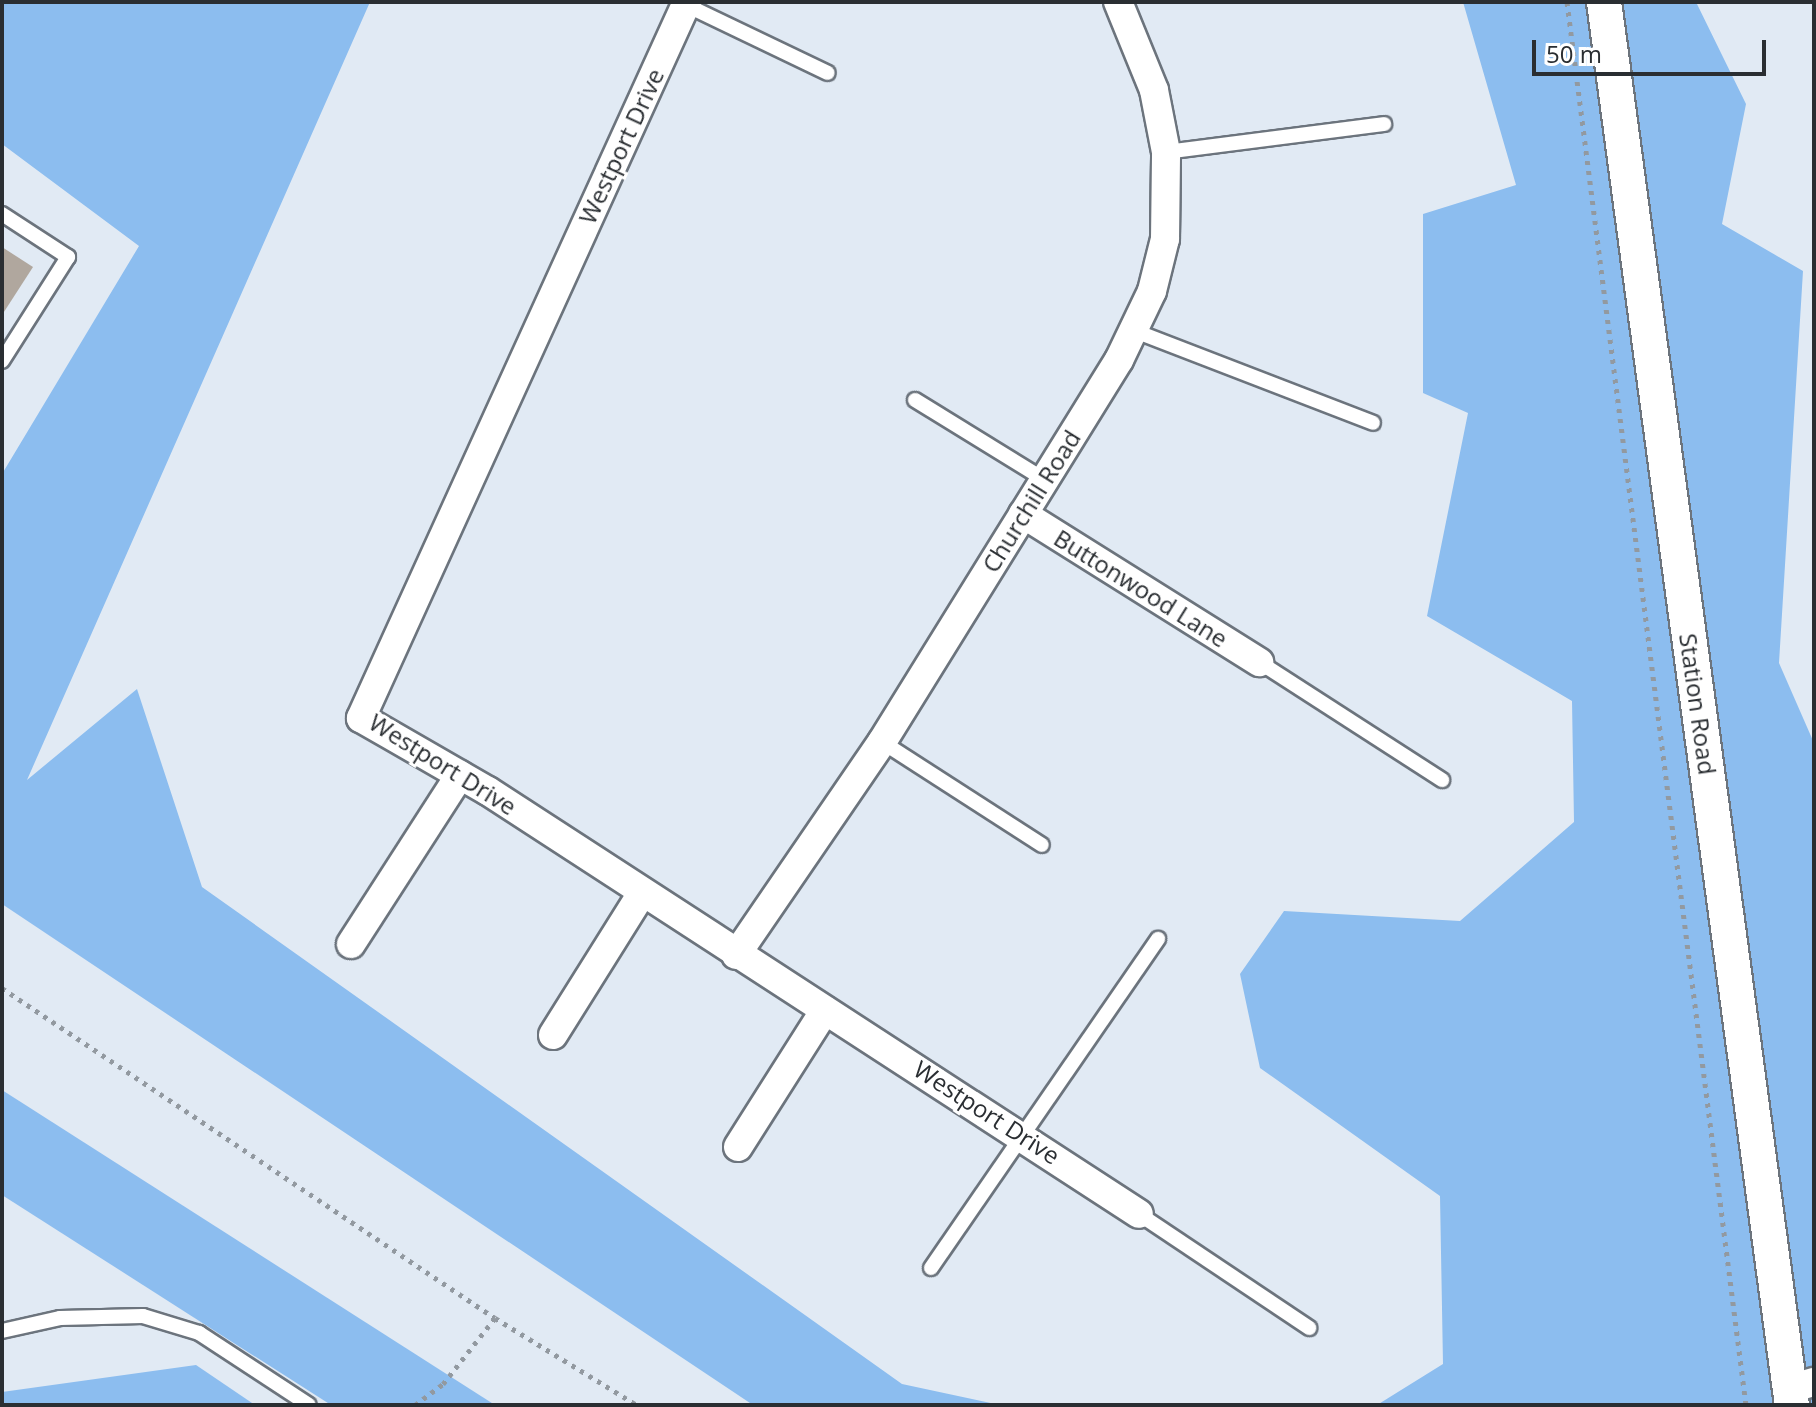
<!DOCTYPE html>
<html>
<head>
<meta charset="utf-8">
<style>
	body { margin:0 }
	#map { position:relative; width:1816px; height:1407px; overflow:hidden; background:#e1eaf4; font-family:"Open Sans",sans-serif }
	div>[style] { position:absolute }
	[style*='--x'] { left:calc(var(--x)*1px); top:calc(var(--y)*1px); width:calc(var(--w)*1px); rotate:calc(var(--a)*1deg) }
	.forest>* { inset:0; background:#8cbdef }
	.building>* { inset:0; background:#b0a79e }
	.path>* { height:5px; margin-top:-2.5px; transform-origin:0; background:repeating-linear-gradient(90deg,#9299a0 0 4px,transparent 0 10px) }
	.roads { filter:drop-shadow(2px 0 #6c747d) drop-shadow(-2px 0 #6c747d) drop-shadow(0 2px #6c747d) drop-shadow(0 -2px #6c747d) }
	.service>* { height:14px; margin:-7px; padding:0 7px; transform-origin:7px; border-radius:7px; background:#fff }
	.minor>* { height:28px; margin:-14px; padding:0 14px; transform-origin:14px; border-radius:14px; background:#fff }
	.tertiary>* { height:34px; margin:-17px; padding:0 17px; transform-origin:17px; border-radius:17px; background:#fff }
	span { translate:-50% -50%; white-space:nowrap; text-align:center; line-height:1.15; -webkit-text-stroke:6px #fff; paint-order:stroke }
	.street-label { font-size:24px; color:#2a2e32 }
	.frame { position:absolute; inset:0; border:4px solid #2a2e32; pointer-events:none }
	.scale { position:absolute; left:1532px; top:40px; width:234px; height:36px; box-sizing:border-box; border:4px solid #2a2e32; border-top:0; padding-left:10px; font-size:24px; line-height:28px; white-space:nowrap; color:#2a2e32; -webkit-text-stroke:6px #fff; paint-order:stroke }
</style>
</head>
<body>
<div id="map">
	<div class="forest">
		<div style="clip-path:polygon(2px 2px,370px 2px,27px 780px,137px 689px,202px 887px,902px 1384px,1000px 1405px,753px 1405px,2px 904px,2px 474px,139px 246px,2px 144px)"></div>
		<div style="clip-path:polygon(1463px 2px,1696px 2px,1746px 104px,1722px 224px,1803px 271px,1779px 663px,1814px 743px,1814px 1405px,1377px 1405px,1443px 1364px,1440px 1196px,1260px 1068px,1240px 974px,1284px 911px,1460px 921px,1574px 822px,1572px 701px,1427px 616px,1468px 413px,1423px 393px,1423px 214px,1516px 185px)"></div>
		<div style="clip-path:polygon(2px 1090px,495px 1405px,331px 1405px,2px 1195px)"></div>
		<div style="clip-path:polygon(196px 1365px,255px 1405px,2px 1405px,2px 1392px)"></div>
	</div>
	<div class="building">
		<div style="clip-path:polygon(2px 247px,33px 267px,2px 315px)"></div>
	</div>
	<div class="path">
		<div style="--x:1567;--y:2;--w:1414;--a:82.73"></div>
		<div style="--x:2;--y:988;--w:593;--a:33.8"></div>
		<div style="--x:495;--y:1318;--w:167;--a:31.5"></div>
		<div style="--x:415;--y:1405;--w:35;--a:-37"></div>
		<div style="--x:443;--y:1384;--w:84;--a:-51.8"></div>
	</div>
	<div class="roads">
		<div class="service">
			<div style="--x:686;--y:5;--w:157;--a:25.6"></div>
			<div style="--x:1166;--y:152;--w:220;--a:-7.3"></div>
			<div style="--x:2;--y:214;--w:79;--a:33.1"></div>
			<div style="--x:68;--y:257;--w:123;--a:122.4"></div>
			<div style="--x:1135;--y:331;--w:255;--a:21.1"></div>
			<div style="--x:915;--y:400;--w:153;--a:31.6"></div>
			<div style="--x:1259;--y:662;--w:218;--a:32.8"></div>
			<div style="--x:882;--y:742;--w:190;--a:32.8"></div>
			<div style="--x:1139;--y:1214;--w:205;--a:33.8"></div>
			<div style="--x:931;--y:1268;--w:400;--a:-55.4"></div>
			<div style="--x:2;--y:1331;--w:59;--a:-12.6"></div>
			<div style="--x:60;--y:1318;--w:83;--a:-1.4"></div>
			<div style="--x:143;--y:1316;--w:59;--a:16.9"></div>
			<div style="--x:199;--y:1333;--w:131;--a:33.2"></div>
		</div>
		<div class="minor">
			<div style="--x:687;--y:2;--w:787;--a:114.48"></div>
			<div style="--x:361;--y:718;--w:146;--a:29.9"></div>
			<div style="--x:488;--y:791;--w:776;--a:33.01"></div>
			<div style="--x:1023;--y:514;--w:279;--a:32.1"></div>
			<div style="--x:351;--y:944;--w:201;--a:-57.2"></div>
			<div style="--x:736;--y:955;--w:258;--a:-55.6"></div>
			<div style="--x:882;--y:742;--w:450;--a:-58.2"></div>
			<div style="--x:1119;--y:360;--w:76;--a:-64.4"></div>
			<div style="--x:1152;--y:291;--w:54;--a:-76"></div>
			<div style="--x:1165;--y:239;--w:87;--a:-89.3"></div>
			<div style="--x:1166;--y:152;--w:63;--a:-101"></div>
			<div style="--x:1154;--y:90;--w:95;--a:-112.2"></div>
			<div style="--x:553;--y:1035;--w:168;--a:-57.9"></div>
			<div style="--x:738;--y:1147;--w:162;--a:-57.6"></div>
			<div style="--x:1789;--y:1389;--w:26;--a:-16"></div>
		</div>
		<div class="tertiary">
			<div style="--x:1604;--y:2;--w:1416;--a:82.37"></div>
		</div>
	</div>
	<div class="street-label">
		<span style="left:621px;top:146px;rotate:-65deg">Westport Drive</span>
		<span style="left:1031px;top:501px;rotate:-58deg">Churchill Road</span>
		<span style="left:1141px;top:588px;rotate:32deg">Buttonwood Lane</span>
		<span style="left:1698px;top:704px;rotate:82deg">Station Road</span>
		<span style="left:443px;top:764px;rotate:32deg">Westport Drive</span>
		<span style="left:987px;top:1112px;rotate:33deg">Westport Drive</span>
	</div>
	<div class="frame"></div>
	<div class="scale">50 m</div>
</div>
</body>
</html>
